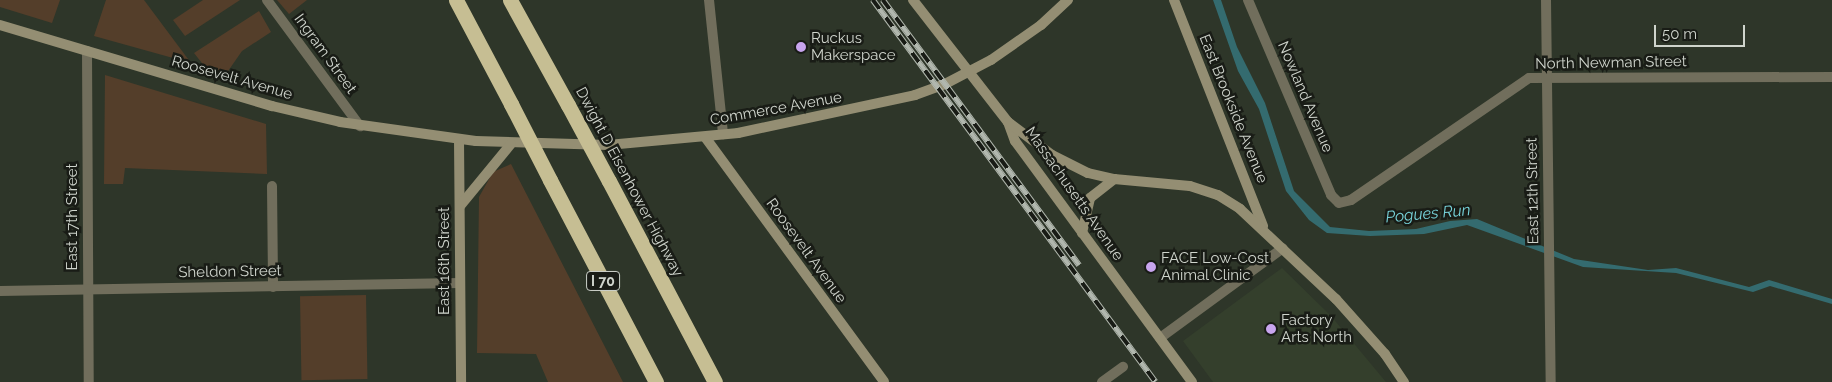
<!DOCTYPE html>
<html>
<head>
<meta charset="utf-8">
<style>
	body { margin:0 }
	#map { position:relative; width:1832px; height:382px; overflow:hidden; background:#2e3629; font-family:Raleway,sans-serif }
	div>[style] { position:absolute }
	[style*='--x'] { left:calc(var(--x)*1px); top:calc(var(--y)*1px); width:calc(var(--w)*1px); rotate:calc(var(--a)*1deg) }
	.built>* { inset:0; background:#343f2c }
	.green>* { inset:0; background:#543e2a; transform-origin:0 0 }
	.water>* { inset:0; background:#346b6f }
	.street>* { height:10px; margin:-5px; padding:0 5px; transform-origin:5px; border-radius:5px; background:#716e5c }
	.secondary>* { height:10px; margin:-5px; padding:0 5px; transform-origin:5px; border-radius:5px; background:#948e73 }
	.highway>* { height:15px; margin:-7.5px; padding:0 7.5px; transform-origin:7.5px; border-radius:7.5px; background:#c6be93 }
	.rail>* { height:5.5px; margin-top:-2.75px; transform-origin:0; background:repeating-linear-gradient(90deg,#191c16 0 11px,#b1b7ae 0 22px); box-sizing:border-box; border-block:1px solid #b1b7ae }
	.highway-bridge>* { height:15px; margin:-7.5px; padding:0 7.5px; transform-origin:7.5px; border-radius:7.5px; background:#c6be93 }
	.dots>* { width:14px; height:14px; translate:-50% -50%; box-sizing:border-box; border:2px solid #191c16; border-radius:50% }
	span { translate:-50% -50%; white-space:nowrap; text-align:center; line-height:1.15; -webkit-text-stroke:5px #191c16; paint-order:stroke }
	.shield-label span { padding:1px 4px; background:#191c16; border:1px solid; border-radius:4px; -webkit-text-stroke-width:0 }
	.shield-label { font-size:14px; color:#cfd4cc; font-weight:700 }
	.poi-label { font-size:15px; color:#cfd4cc }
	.left { translate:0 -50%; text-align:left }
	.street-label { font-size:15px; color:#cfd4cc }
	.water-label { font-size:16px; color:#78d4db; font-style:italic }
	.scale { position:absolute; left:1654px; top:25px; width:91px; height:22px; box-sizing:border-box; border:2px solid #cfd4cc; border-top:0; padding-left:6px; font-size:15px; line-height:18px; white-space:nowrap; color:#cfd4cc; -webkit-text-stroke:4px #191c16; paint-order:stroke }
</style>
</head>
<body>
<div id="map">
	<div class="built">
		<div style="clip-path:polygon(1282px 268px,1331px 316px,1386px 382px,1213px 382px,1183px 341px)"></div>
	</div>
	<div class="green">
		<div style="clip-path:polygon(0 0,60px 0,52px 23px,0 7px)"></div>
		<div style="clip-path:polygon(106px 0,144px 0,191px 63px,94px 36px)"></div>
		<div style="clip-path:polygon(203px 0,240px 0,185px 36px,173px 20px)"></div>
		<div style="clip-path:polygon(277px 0,307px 0,289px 14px)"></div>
		<div style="clip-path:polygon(259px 11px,271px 32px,242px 51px,226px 74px,205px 67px,194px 53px)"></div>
		<div style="clip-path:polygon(105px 75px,266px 124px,267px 174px,125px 168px,123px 184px,104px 184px)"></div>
		<div style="clip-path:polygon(511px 164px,623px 382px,548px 382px,536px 354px,477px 353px,479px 197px,493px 172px)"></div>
		<div style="left:366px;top:295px;width:84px;height:66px;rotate:89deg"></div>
	</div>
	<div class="water">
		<div style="clip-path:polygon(1213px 0,1221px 0,1237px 47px,1265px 103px,1294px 191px,1330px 227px,1369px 231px,1416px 229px,1450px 221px,1477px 219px,1574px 259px,1648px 270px,1676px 268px,1749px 287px,1769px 280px,1832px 299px,1832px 304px,1770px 286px,1753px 292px,1676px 273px,1583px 267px,1467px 225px,1424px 234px,1370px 236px,1327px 233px,1309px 220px,1286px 191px,1259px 109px,1238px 71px)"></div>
	</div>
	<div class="street">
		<div style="--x:267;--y:0;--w:157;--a:53.6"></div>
		<div style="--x:709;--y:0;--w:135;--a:84"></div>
		<div style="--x:1248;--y:0;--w:212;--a:66.9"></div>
		<div style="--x:1331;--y:195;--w:11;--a:45"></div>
		<div style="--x:1339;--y:203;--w:12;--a:-14"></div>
		<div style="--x:1351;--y:200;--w:216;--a:-34.4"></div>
		<div style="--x:1529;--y:78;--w:303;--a:-0.2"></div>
		<div style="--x:1546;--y:0;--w:382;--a:89.3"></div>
		<div style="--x:87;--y:51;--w:331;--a:89.7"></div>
		<div style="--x:272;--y:186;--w:101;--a:89.4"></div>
		<div style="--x:0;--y:291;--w:460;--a:-1"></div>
		<div style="--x:1160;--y:338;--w:152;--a:-36.2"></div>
		<div style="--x:1102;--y:382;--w:26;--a:-36"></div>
	</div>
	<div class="secondary">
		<div style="--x:913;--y:0;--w:155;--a:52.1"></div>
		<div style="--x:1008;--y:122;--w:20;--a:70"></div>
		<div style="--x:1015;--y:141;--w:299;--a:53.7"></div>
		<div style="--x:1174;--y:0;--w:243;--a:68.5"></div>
		<div style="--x:0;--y:25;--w:284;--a:16.6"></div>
		<div style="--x:272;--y:106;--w:70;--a:13.2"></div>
		<div style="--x:340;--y:122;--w:137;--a:8"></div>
		<div style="--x:476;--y:141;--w:132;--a:1.7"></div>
		<div style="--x:608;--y:145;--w:131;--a:-5.3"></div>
		<div style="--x:738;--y:133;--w:181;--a:-12.1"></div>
		<div style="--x:915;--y:95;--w:32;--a:-20"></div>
		<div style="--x:945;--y:84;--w:52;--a:-27.6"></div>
		<div style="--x:991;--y:60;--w:61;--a:-35"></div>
		<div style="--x:1041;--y:25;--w:37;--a:-43"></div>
		<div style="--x:1008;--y:122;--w:55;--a:36.9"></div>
		<div style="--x:1052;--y:155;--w:40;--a:26.6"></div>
		<div style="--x:1088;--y:173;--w:27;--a:13"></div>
		<div style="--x:1114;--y:179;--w:76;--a:5.3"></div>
		<div style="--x:1190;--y:186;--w:29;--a:18"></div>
		<div style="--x:1218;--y:195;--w:26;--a:32"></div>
		<div style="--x:1240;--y:209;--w:132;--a:43.2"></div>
		<div style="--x:1336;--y:299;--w:74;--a:48.3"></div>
		<div style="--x:1385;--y:354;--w:34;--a:56"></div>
		<div style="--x:705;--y:137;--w:303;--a:53.8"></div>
		<div style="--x:459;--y:140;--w:242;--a:89.5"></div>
		<div style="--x:460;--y:206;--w:80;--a:-50.6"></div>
		<div style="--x:1082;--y:233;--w:36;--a:-77"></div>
		<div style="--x:1090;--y:198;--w:31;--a:-38"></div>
	</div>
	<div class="highway">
		<div style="--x:456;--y:0;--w:118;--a:62.1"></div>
		<div style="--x:510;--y:0;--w:120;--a:61.1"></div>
		<div style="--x:550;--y:180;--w:228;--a:62.3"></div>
		<div style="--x:609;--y:181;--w:227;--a:62.2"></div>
	</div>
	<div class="rail">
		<div style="--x:873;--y:0;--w:475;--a:53.5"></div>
		<div style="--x:883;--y:0;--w:330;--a:53.5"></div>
	</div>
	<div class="highway-bridge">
		<div style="--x:511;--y:104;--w:85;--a:62.8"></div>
		<div style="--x:568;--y:105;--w:86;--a:61.7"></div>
	</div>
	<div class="dots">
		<div style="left:801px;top:47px;background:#c8a5ee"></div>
		<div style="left:1151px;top:267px;background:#c8a5ee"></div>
		<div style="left:1271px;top:329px;background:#c8a5ee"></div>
	</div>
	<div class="shield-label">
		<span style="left:603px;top:281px">I 70</span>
	</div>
	<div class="poi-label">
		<span class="left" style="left:811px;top:47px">Ruckus<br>Makerspace</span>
		<span class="left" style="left:1161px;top:267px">FACE Low-Cost<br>Animal Clinic</span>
		<span class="left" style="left:1281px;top:329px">Factory<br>Arts North</span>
	</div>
	<div class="street-label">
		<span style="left:325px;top:54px;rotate:54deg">Ingram Street</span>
		<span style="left:1611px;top:63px;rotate:-1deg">North Newman Street</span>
		<span style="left:232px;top:78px;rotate:16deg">Roosevelt Avenue</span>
		<span style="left:1305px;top:97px;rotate:67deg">Nowland Avenue</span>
		<span style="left:776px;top:109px;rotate:-10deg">Commerce Avenue</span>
		<span style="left:1233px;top:109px;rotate:68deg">East Brookside Avenue</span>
		<span style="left:629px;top:182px;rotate:62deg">Dwight D Eisenhower Highway</span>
		<span style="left:1533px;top:191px;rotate:-91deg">East 12th Street</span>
		<span style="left:1074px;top:194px;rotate:55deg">Massachusetts Avenue</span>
		<span style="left:73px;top:217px;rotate:-90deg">East 17th Street</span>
		<span style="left:806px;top:251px;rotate:54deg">Roosevelt Avenue</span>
		<span style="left:445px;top:261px;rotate:-90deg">East 16th Street</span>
		<span style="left:230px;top:272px;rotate:-1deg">Sheldon Street</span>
	</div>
	<div class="water-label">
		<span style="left:1428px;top:214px;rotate:-5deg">Pogues Run</span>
	</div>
	<div class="scale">50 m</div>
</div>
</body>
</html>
